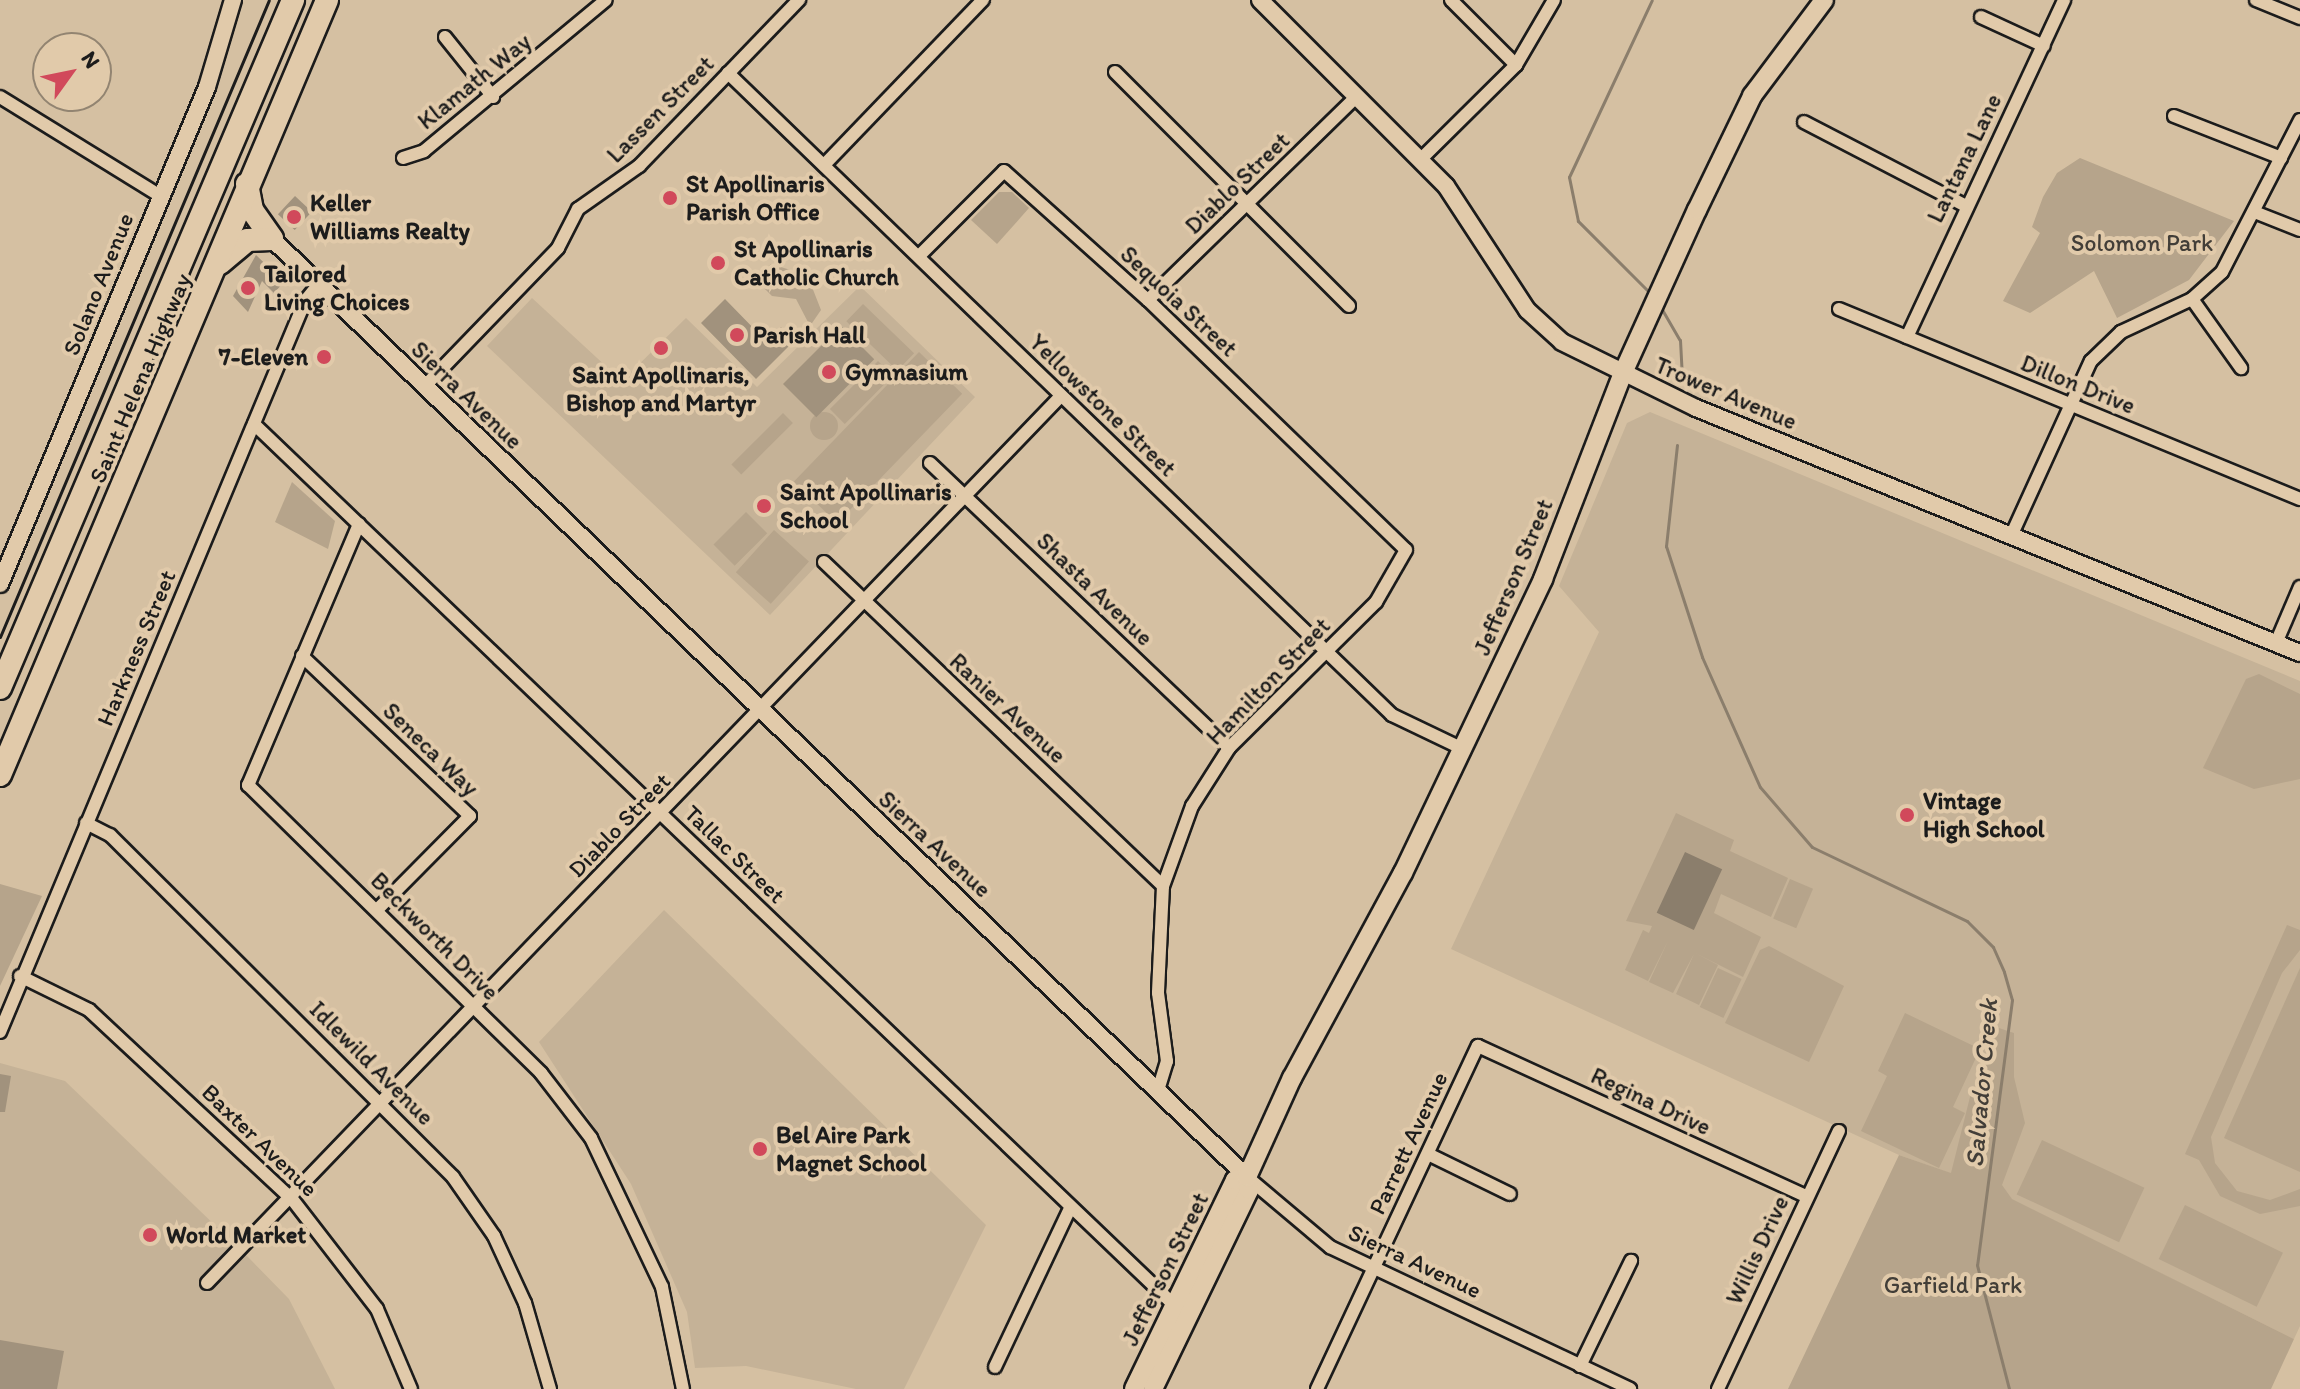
<!DOCTYPE html>
<html>
<head>
<meta charset="utf-8">
<style>
	body { margin:0 }
	#map { position:relative; width:2300px; height:1389px; overflow:hidden; background:#d5c0a2; font-family:Itim,sans-serif }
	div>[style] { position:absolute }
	[style*='--x'] { left:calc(var(--x)*1px); top:calc(var(--y)*1px); width:calc(var(--w)*1px); rotate:calc(var(--a)*1deg) }
	.built>* { inset:0; background:#c5b297 }
	.green>* { inset:0; background:#b6a48b; transform-origin:0 0 }
	.round { border-radius:50% }
	.water>* { inset:0; background:#8b7e6c; transform-origin:0 0 }
	.stream>* { height:3px; margin:-1.5px; padding:0 1.5px; transform-origin:1.5px; border-radius:1.5px; background:#8b7e6c }
	.building>* { inset:0; background:#a1927d; transform-origin:0 0 }
	.roads { filter:drop-shadow(2px 0 #1c1c1c) drop-shadow(-2px 0 #1c1c1c) drop-shadow(0 2px #1c1c1c) drop-shadow(0 -2px #1c1c1c) }
	.minor>* { height:12px; margin:-6px; padding:0 6px; transform-origin:6px; border-radius:6px; background:#e1caaa }
	.tertiary>* { height:16px; margin:-8px; padding:0 8px; transform-origin:8px; border-radius:8px; background:#e1caaa }
	.secondary>* { height:18px; margin:-9px; padding:0 9px; transform-origin:9px; border-radius:9px; background:#e1caaa }
	.motorway>* { height:22px; margin:-11px; padding:0 11px; transform-origin:11px; border-radius:11px; background:#e1caaa }
	.rail>* { height:3px; margin:-1.5px; padding:0 1.5px; transform-origin:1.5px; border-radius:1.5px; background:#1c1c1c }
	.dots>* { width:22px; height:22px; translate:-50% -50%; box-sizing:border-box; border:4px solid #e1caaa; border-radius:50% }
	span { translate:-50% -50%; white-space:nowrap; text-align:center; line-height:1.15; -webkit-text-stroke:8px #e1caaa; paint-order:stroke }
	.street-label { font-size:24px; color:#1c1c1c }
	.poi-label { font-size:24px; color:#1c1c1c; font-weight:700 }
	.left { translate:0 -50%; text-align:left }
	.right { translate:-100% -50%; text-align:right }
	.park-label { font-size:24px; color:#423e38 }
	.water-label { font-size:26px; color:#433e38; font-style:italic }
	.north { position:absolute; left:32px; top:32px; width:80px; height:80px; box-sizing:border-box; background:#e1caaa; border:2px solid #928471; border-radius:50%; rotate:57deg; font-size:22px; font-weight:700; line-height:32px; text-align:center; color:#1c1c1c }
	.north::after { content:''; display:block; margin:auto; width:28px; height:36px; background:#d1495b; clip-path:polygon(50% 0,100% 100%,50% 72%,0 100%) }
</style>
</head>
<body>
<div id="map">
	<div class="built">
		<div style="clip-path:polygon(860px 286px,975px 397px,770px 615px,487px 346px,532px 298px,622px 381px,686px 318px,757px 387px)"></div>
		<div style="clip-path:polygon(1650px 412px,2300px 681px,2300px 1326px,2294px 1339px,1978px 1183px,1899px 1155px,1451px 949px,1599px 632px,1559px 586px,1627px 423px)"></div>
		<div style="clip-path:polygon(664px 910px,986px 1225px,904px 1389px,856px 1389px,746px 1366px,695px 1368px,687px 1312px,631px 1184px,539px 1042px)"></div>
		<div style="clip-path:polygon(0 1063px,65px 1081px,248px 1257px,289px 1299px,335px 1389px,0 1389px)"></div>
	</div>
	<div class="green">
		<div style="clip-path:polygon(2080px 158px,2234px 221px,2189px 280px,2117px 318px,2094px 271px,2030px 313px,2003px 301px,2040px 233px,2032px 227px,2043px 197px,2057px 173px)"></div>
		<div style="clip-path:polygon(999px 192px,1012px 192px,1029px 208px,997px 244px,971px 220px)"></div>
		<div style="clip-path:polygon(771px 264px,797px 272px,812px 287px,821px 310px,810px 326px,796px 299px,772px 296px,760px 284px,757px 276px)"></div>
		<div style="left:863px;top:304px;width:71px;height:24px;rotate:44deg"></div>
		<div style="left:919px;top:352px;width:60px;height:180px;rotate:44deg"></div>
		<div style="left:878px;top:361px;width:21px;height:68px;rotate:45deg"></div>
		<div class="round" style="left:810px;top:412px;width:28px;height:28px"></div>
		<div style="left:783px;top:413px;width:14px;height:73px;rotate:45deg"></div>
		<div style="clip-path:polygon(292px 482px,335px 521px,328px 549px,275px 522px)"></div>
		<div style="left:746px;top:512px;width:30px;height:46px;rotate:45deg"></div>
		<div style="left:774px;top:530px;width:47px;height:57px;rotate:42deg"></div>
		<div style="clip-path:polygon(2259px 674px,2300px 694px,2300px 779px,2254px 789px,2203px 768px,2246px 679px)"></div>
		<div style="clip-path:polygon(1676px 813px,1734px 840px,1730px 851px,1788px 878px,1771px 917px,1721px 894px,1714px 913px,1761px 937px,1743px 977px,1695px 953px,1718px 965px,1699px 1005px,1676px 994px,1694px 954px,1673px 993px,1649px 982px,1668px 941px,1648px 981px,1625px 970px,1643px 930px,1649px 933px,1652px 926px,1626px 921px)"></div>
		<div style="left:1790px;top:879px;width:25px;height:43px;rotate:23deg"></div>
		<div style="clip-path:polygon(0 884px,42px 896px,0 986px)"></div>
		<div style="clip-path:polygon(2287px 925px,2300px 930px,2300px 950px,2282px 973px,2211px 1137px,2215px 1163px,2237px 1191px,2270px 1200px,2300px 1189px,2300px 1206px,2260px 1214px,2220px 1196px,2199px 1160px,2185px 1154px)"></div>
		<div style="clip-path:polygon(1769px 946px,1844px 986px,1809px 1062px,1725px 1023px,1760px 950px)"></div>
		<div style="left:1718px;top:968px;width:26px;height:43px;rotate:25deg"></div>
		<div style="clip-path:polygon(2300px 968px,2300px 1172px,2224px 1138px)"></div>
		<div style="clip-path:polygon(1905px 1013px,1980px 1049px,1953px 1107px,1965px 1113px,1939px 1168px,1861px 1131px,1887px 1076px,1878px 1071px)"></div>
		<div style="clip-path:polygon(1999px 1028px,2014px 1033px,2014px 1077px,2025px 1123px,2002px 1185px,2012px 1199px,2294px 1339px,2271px 1389px,1788px 1389px,1899px 1155px,1951px 1173px,1970px 1097px)"></div>
		<div style="left:2042px;top:1140px;width:113px;height:60px;rotate:25deg"></div>
		<div style="left:2185px;top:1205px;width:109px;height:60px;rotate:26deg"></div>
	</div>
	<div class="water">
		<div style="left:1685px;top:852px;width:41px;height:67px;rotate:25deg"></div>
	</div>
	<div class="stream">
		<div style="--x:1650;--y:293;--w:102;--a:-135"></div>
		<div style="--x:1578;--y:221;--w:45;--a:-101.6"></div>
		<div style="--x:1569;--y:177;--w:195;--a:-64.9"></div>
		<div style="--x:1660;--y:306;--w:39;--a:60"></div>
		<div style="--x:1680;--y:340;--w:37;--a:87"></div>
		<div style="--x:1677;--y:445;--w:102;--a:96.2"></div>
		<div style="--x:1666;--y:546;--w:117;--a:72"></div>
		<div style="--x:1702;--y:657;--w:142;--a:66"></div>
		<div style="--x:1760;--y:787;--w:79;--a:49.1"></div>
		<div style="--x:1812;--y:847;--w:172;--a:25.5"></div>
		<div style="--x:1967;--y:921;--w:37;--a:45"></div>
		<div style="--x:1993;--y:947;--w:27;--a:66"></div>
		<div style="--x:2004;--y:972;--w:29;--a:74"></div>
		<div style="--x:2012;--y:1000;--w:267;--a:97.5"></div>
		<div style="--x:1977;--y:1265;--w:128;--a:75.5"></div>
	</div>
	<div class="building">
		<div style="left:295px;top:196px;width:23px;height:25px;rotate:43deg"></div>
		<div style="clip-path:polygon(256px 255px,284px 282px,274px 293px,262px 281px,248px 312px,233px 296px)"></div>
		<div style="clip-path:polygon(725px 299px,766px 341px,781px 327px,794px 341px,756px 379px,701px 323px)"></div>
		<div style="left:841px;top:326px;width:47px;height:82px;rotate:45deg"></div>
		<div style="clip-path:polygon(0 1074px,11px 1076px,5px 1112px,0 1112px)"></div>
		<div style="clip-path:polygon(0 1340px,64px 1351px,57px 1389px,0 1389px)"></div>
	</div>
	<div class="roads">
		<div class="minor">
			<div style="--x:1451;--y:0;--w:92;--a:45"></div>
			<div style="--x:2256;--y:0;--w:48;--a:22.2"></div>
			<div style="--x:1981;--y:17;--w:69;--a:24.7"></div>
			<div style="--x:445;--y:37;--w:77;--a:51.3"></div>
			<div style="--x:1115;--y:72;--w:331;--a:45"></div>
			<div style="--x:728;--y:73;--w:924;--a:44.03"></div>
			<div style="--x:1392;--y:715;--w:76;--a:25.6"></div>
			<div style="--x:0;--y:97;--w:188;--a:31.7"></div>
			<div style="--x:2174;--y:116;--w:115;--a:21.4"></div>
			<div style="--x:1804;--y:122;--w:180;--a:27.4"></div>
			<div style="--x:403;--y:158;--w:22;--a:-18"></div>
			<div style="--x:424;--y:151;--w:236;--a:-39.7"></div>
			<div style="--x:1421;--y:159;--w:134;--a:-44.7"></div>
			<div style="--x:1516;--y:65;--w:75;--a:-59.7"></div>
			<div style="--x:824;--y:165;--w:229;--a:-46.1"></div>
			<div style="--x:2257;--y:213;--w:46;--a:21.6"></div>
			<div style="--x:919;--y:256;--w:120;--a:-45"></div>
			<div style="--x:1004;--y:171;--w:193;--a:41.9"></div>
			<div style="--x:1148;--y:300;--w:359;--a:44.1"></div>
			<div style="--x:1406;--y:550;--w:60;--a:120"></div>
			<div style="--x:1376;--y:602;--w:207;--a:135.2"></div>
			<div style="--x:1229;--y:748;--w:69;--a:122.5"></div>
			<div style="--x:1192;--y:806;--w:85;--a:109.9"></div>
			<div style="--x:1163;--y:886;--w:107;--a:92.7"></div>
			<div style="--x:1158;--y:993;--w:69;--a:82.5"></div>
			<div style="--x:1167;--y:1061;--w:28;--a:107"></div>
			<div style="--x:2192;--y:299;--w:85;--a:54.6"></div>
			<div style="--x:1148;--y:300;--w:291;--a:-44.3"></div>
			<div style="--x:1839;--y:309;--w:499;--a:22.4"></div>
			<div style="--x:1907;--y:337;--w:372;--a:-65"></div>
			<div style="--x:424;--y:387;--w:193;--a:-46"></div>
			<div style="--x:558;--y:248;--w:44;--a:-62.9"></div>
			<div style="--x:578;--y:209;--w:75;--a:-35.2"></div>
			<div style="--x:639;--y:166;--w:231;--a:-46.1"></div>
			<div style="--x:254;--y:424;--w:1278;--a:43.76"></div>
			<div style="--x:930;--y:463;--w:413;--a:43.6"></div>
			<div style="--x:359;--y:524;--w:284;--a:113"></div>
			<div style="--x:248;--y:785;--w:411;--a:44.5"></div>
			<div style="--x:541;--y:1073;--w:82;--a:52.4"></div>
			<div style="--x:591;--y:1138;--w:165;--a:64.5"></div>
			<div style="--x:662;--y:1287;--w:104;--a:78.4"></div>
			<div style="--x:2012;--y:534;--w:190;--a:-65.5"></div>
			<div style="--x:2091;--y:361;--w:42;--a:-44"></div>
			<div style="--x:2121;--y:332;--w:78;--a:-24.9"></div>
			<div style="--x:2192;--y:299;--w:40;--a:-42"></div>
			<div style="--x:2222;--y:272;--w:171;--a:-62.8"></div>
			<div style="--x:824;--y:562;--w:469;--a:43.7"></div>
			<div style="--x:2276;--y:643;--w:61;--a:-66.8"></div>
			<div style="--x:302;--y:656;--w:232;--a:43.6"></div>
			<div style="--x:470;--y:816;--w:132;--a:134.7"></div>
			<div style="--x:86;--y:823;--w:27;--a:27"></div>
			<div style="--x:110;--y:835;--w:484;--a:44.9"></div>
			<div style="--x:453;--y:1177;--w:72;--a:55.2"></div>
			<div style="--x:494;--y:1236;--w:74;--a:65.2"></div>
			<div style="--x:525;--y:1303;--w:90;--a:73.8"></div>
			<div style="--x:20;--y:976;--w:77;--a:26.2"></div>
			<div style="--x:89;--y:1010;--w:277;--a:43"></div>
			<div style="--x:292;--y:1199;--w:139;--a:52.3"></div>
			<div style="--x:377;--y:1309;--w:87;--a:67"></div>
			<div style="--x:0;--y:1032;--w:792;--a:-67.35"></div>
			<div style="--x:305;--y:301;--w:22;--a:-51"></div>
			<div style="--x:1428;--y:1154;--w:91;--a:26"></div>
			<div style="--x:1247;--y:1177;--w:109;--a:40.1"></div>
			<div style="--x:1330;--y:1247;--w:332;--a:25.3"></div>
			<div style="--x:207;--y:1283;--w:1231;--a:-46.09"></div>
			<div style="--x:1580;--y:1366;--w:117;--a:-64.1"></div>
			<div style="--x:995;--y:1367;--w:176;--a:-64.7"></div>
			<div style="--x:1317;--y:1389;--w:379;--a:-64.9"></div>
			<div style="--x:1478;--y:1046;--w:361;--a:24.6"></div>
			<div style="--x:1718;--y:1389;--w:285;--a:-64.9"></div>
		</div>
		<div class="tertiary">
			<div style="--x:1260;--y:0;--w:263;--a:45"></div>
			<div style="--x:1446;--y:186;--w:148;--a:56.8"></div>
			<div style="--x:1527;--y:310;--w:47;--a:42.4"></div>
			<div style="--x:1562;--y:342;--w:149;--a:26.2"></div>
			<div style="--x:1696;--y:408;--w:652;--a:22.08"></div>
			<div style="--x:272;--y:239;--w:1353;--a:43.89"></div>
			<div style="--x:0;--y:584;--w:538;--a:-67.39"></div>
			<div style="--x:207;--y:87;--w:91;--a:-73.4"></div>
		</div>
		<div class="secondary">
			<div style="--x:1134;--y:1389;--w:232;--a:-64.2"></div>
			<div style="--x:1235;--y:1180;--w:12;--a:-14"></div>
			<div style="--x:1153;--y:1389;--w:221;--a:-64.2"></div>
			<div style="--x:1249;--y:1190;--w:13;--a:-99"></div>
			<div style="--x:1247;--y:1177;--w:109;--a:-65.6"></div>
			<div style="--x:1292;--y:1078;--w:233;--a:-61.6"></div>
			<div style="--x:1403;--y:873;--w:326;--a:-64.5"></div>
			<div style="--x:1543;--y:579;--w:219;--a:-68.8"></div>
			<div style="--x:1622;--y:375;--w:181;--a:-65.6"></div>
			<div style="--x:1697;--y:210;--w:127;--a:-64.2"></div>
			<div style="--x:1752;--y:96;--w:120;--a:-53.1"></div>
		</div>
		<div class="motorway">
			<div style="--x:247;--y:184;--w:26;--a:79"></div>
			<div style="--x:252;--y:210;--w:35;--a:55"></div>
			<div style="--x:220;--y:263;--w:35;--a:-40"></div>
			<div style="--x:247;--y:240;--w:25;--a:-2"></div>
			<div style="--x:0;--y:688;--w:748;--a:-66.93"></div>
			<div style="--x:0;--y:775;--w:841;--a:-67.12"></div>
		</div>
	</div>
	<div class="rail">
		<div style="--x:0;--y:637;--w:691;--a:-67.11"></div>
	</div>
	<div class="dots">
		<div style="left:670px;top:198px;background:#d1495b"></div>
		<div style="left:294px;top:217px;background:#d1495b"></div>
		<div style="left:718px;top:263px;background:#d1495b"></div>
		<div style="left:248px;top:288px;background:#d1495b"></div>
		<div style="left:737px;top:335px;background:#d1495b"></div>
		<div style="left:661px;top:348px;background:#d1495b"></div>
		<div style="left:324px;top:357px;background:#d1495b"></div>
		<div style="left:829px;top:372px;background:#d1495b"></div>
		<div style="left:764px;top:506px;background:#d1495b"></div>
		<div style="left:1907px;top:815px;background:#d1495b"></div>
		<div style="left:760px;top:1149px;background:#d1495b"></div>
		<div style="left:150px;top:1235px;background:#d1495b"></div>
	</div>
	<div class="street-label">
		<span style="left:474px;top:81px;rotate:-39deg">Klamath Way</span>
		<span style="left:660px;top:109px;rotate:-45deg">Lassen Street</span>
		<span style="left:1964px;top:158px;rotate:-64deg">Lantana Lane</span>
		<span style="left:1237px;top:183px;rotate:-44deg">Diablo Street</span>
		<span style="left:98px;top:284px;rotate:-68deg">Solano Avenue</span>
		<span style="left:1179px;top:301px;rotate:43deg">Sequoia Street</span>
		<span style="left:140px;top:378px;rotate:-67deg">Saint Helena Highway</span>
		<span style="left:2078px;top:384px;rotate:22deg">Dillon Drive</span>
		<span style="left:1726px;top:393px;rotate:23deg">Trower Avenue</span>
		<span style="left:467px;top:395px;rotate:44deg">Sierra Avenue</span>
		<span style="left:1103px;top:405px;rotate:44deg">Yellowstone Street</span>
		<span style="left:1513px;top:577px;rotate:-67deg">Jefferson Street</span>
		<span style="left:1095px;top:589px;rotate:44deg">Shasta Avenue</span>
		<span style="left:136px;top:648px;rotate:-67deg">Harkness Street</span>
		<span style="left:1268px;top:681px;rotate:-46deg">Hamilton Street</span>
		<span style="left:1008px;top:708px;rotate:43deg">Ranier Avenue</span>
		<span style="left:431px;top:749px;rotate:44deg">Seneca Way</span>
		<span style="left:619px;top:825px;rotate:-46deg">Diablo Street</span>
		<span style="left:935px;top:844px;rotate:43deg">Sierra Avenue</span>
		<span style="left:735px;top:854px;rotate:44deg">Tallac Street</span>
		<span style="left:435px;top:936px;rotate:45deg">Beckworth Drive</span>
		<span style="left:372px;top:1063px;rotate:45deg">Idlewild Avenue</span>
		<span style="left:1651px;top:1101px;rotate:25deg">Regina Drive</span>
		<span style="left:260px;top:1140px;rotate:44deg">Baxter Avenue</span>
		<span style="left:1408px;top:1143px;rotate:-65deg">Parrett Avenue</span>
		<span style="left:1757px;top:1250px;rotate:-65deg">Willis Drive</span>
		<span style="left:1415px;top:1261px;rotate:25deg">Sierra Avenue</span>
		<span style="left:1165px;top:1269px;rotate:-64deg">Jefferson Street</span>
	</div>
	<div class="poi-label">
		<span class="left" style="left:686px;top:198px">St Apollinaris<br>Parish Office</span>
		<span class="left" style="left:310px;top:217px">Keller<br>Williams Realty</span>
		<span class="left" style="left:734px;top:263px">St Apollinaris<br>Catholic Church</span>
		<span class="left" style="left:264px;top:288px">Tailored<br>Living Choices</span>
		<span class="left" style="left:753px;top:335px">Parish Hall</span>
		<span class="right" style="left:308px;top:357px">7-Eleven</span>
		<span class="left" style="left:845px;top:372px">Gymnasium</span>
		<span style="left:661px;top:389px">Saint Apollinaris,<br>Bishop and Martyr</span>
		<span class="left" style="left:780px;top:506px">Saint Apollinaris<br>School</span>
		<span class="left" style="left:1923px;top:815px">Vintage<br>High School</span>
		<span class="left" style="left:776px;top:1149px">Bel Aire Park<br>Magnet School</span>
		<span class="left" style="left:166px;top:1235px">World Market</span>
	</div>
	<div class="park-label">
		<span style="left:2142px;top:243px">Solomon Park</span>
		<span style="left:1953px;top:1285px">Garfield Park</span>
	</div>
	<div class="water-label">
		<span style="left:1982px;top:1083px;rotate:-85deg">Salvador Creek</span>
	</div>
	<div class="north">N</div>
</div>
</body>
</html>
